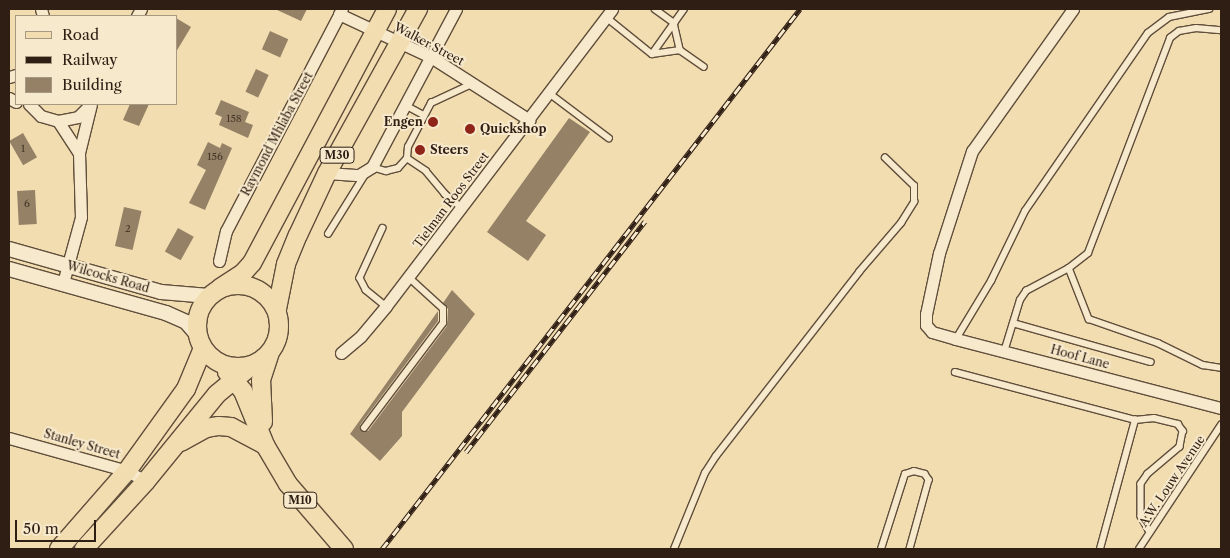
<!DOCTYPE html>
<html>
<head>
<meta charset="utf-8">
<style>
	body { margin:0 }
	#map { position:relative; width:1230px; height:558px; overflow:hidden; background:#f2ddb1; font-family:"Libre Caslon Text",serif }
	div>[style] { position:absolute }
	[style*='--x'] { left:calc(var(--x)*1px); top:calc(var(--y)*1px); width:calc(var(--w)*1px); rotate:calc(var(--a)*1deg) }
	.building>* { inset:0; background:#948166; transform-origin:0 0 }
	.roads { filter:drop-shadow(1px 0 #604e3b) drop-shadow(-1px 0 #604e3b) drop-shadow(0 1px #604e3b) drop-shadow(0 -1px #604e3b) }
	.service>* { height:5.5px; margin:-2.75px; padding:0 2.75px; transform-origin:2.75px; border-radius:2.75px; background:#f7e9cc }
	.minor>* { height:11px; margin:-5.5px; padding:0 5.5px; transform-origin:5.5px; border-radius:5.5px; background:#f7e9cc }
	.tertiary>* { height:14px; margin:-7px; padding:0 7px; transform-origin:7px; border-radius:7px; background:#f7e9cc }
	.primary>* { height:18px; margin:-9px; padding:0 9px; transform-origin:9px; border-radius:9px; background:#f2ddb1 }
	.primary>.ring { margin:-9px; padding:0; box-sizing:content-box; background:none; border:18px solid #f2ddb1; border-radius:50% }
	.rail>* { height:5px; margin-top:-2.5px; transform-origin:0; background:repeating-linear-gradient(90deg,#f7e9cc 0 9px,#2f1e14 0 18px); box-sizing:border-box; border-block:1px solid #2f1e14 }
	.dots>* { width:14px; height:14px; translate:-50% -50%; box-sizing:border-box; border:2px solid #f7e9cc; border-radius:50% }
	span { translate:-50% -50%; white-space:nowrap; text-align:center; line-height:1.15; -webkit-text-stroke:4px #f7e9cc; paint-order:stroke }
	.number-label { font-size:10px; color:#483728 }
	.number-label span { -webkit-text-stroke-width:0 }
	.shield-label span { padding:1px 4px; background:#f7e9cc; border:1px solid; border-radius:4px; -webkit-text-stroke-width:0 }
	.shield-label { font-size:11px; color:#2f1e14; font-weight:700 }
	.street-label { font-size:12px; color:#2f1e14 }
	.poi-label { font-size:12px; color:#2f1e14; font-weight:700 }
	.right { translate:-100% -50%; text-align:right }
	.left { translate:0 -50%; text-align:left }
	.frame { position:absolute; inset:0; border:10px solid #2f1e14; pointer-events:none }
	.legend { position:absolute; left:15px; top:15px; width:162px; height:90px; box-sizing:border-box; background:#f7e9cc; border:1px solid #a79882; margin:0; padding:6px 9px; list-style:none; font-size:15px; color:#2f1e14 }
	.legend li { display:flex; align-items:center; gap:10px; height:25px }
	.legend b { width:25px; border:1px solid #a79882 }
	.scale { position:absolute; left:15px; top:520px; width:81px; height:22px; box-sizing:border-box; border:2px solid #2f1e14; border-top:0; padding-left:6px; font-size:15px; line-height:18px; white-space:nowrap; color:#2f1e14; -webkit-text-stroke:4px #f7e9cc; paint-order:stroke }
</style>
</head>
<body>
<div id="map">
	<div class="building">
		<div style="clip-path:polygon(275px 9px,307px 9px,301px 21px)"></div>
		<div style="clip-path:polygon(176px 18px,191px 27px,176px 52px)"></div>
		<div style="left:270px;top:31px;width:20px;height:20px;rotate:24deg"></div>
		<div style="left:256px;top:69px;width:14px;height:25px;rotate:25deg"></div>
		<div style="clip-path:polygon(221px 100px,249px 112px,245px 122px,253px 125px,248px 138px,219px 125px,222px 117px,215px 114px)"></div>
		<div style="clip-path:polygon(130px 104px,149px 104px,139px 126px,123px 120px)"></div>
		<div style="clip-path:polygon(569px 118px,590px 132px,526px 221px,546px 235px,528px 261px,487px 232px)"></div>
		<div style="left:23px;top:133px;width:28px;height:16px;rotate:60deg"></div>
		<div style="clip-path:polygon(208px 142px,220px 148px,222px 143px,232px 148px,205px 210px,189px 203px,206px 170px,197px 165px)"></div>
		<div style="left:35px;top:190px;width:34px;height:18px;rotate:87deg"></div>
		<div style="left:124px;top:207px;width:18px;height:40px;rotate:13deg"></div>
		<div style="left:178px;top:228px;width:18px;height:27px;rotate:29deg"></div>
		<div style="clip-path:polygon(452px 290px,475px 314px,402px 412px,402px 436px,380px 461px,350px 434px,438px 311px,438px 321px,360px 425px,361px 431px,368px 431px,447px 326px,448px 309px,443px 303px)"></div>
	</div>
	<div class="roads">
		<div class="service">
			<div style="--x:655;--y:9;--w:24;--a:36"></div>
			<div style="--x:674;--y:23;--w:28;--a:77"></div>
			<div style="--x:606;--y:17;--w:59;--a:38.8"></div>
			<div style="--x:652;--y:54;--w:28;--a:-8"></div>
			<div style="--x:680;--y:50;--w:29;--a:35"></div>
			<div style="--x:652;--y:54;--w:55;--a:-54.6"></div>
			<div style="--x:549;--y:93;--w:75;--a:36.9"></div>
			<div style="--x:405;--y:105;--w:21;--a:28"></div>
			<div style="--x:407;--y:158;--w:23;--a:34"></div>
			<div style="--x:426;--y:171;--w:30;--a:50"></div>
			<div style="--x:445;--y:194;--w:22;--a:39"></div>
			<div style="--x:372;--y:167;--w:15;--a:16"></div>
			<div style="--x:386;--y:171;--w:12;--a:-14"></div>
			<div style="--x:398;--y:168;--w:13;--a:-48"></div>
			<div style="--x:407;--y:158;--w:11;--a:-85"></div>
			<div style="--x:408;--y:147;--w:50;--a:-62.4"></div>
			<div style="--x:431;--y:103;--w:45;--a:-24.9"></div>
			<div style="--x:383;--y:228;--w:55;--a:114.7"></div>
			<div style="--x:360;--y:278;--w:13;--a:63"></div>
			<div style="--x:366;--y:290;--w:26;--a:39"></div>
			<div style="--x:328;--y:234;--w:72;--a:-58.1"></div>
			<div style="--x:1069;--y:268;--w:55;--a:68.6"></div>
			<div style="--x:1089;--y:319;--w:73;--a:19.2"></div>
			<div style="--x:1158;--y:343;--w:50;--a:26.1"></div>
			<div style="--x:1203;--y:365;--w:18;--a:9"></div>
			<div style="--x:1013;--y:323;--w:143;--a:15.8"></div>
			<div style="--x:956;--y:339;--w:68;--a:-58.9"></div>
			<div style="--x:991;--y:281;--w:78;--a:-64.1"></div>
			<div style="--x:1025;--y:211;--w:216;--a:-55.4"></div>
			<div style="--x:1148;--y:33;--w:26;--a:-37"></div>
			<div style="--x:1169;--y:17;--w:41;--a:-11.3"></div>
			<div style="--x:1004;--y:352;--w:54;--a:-72.9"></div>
			<div style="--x:1020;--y:300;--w:11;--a:-56"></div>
			<div style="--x:1026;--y:291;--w:49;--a:-28.1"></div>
			<div style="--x:1069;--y:268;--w:24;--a:-38"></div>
			<div style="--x:1088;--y:253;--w:230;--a:-69.1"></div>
			<div style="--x:1170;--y:38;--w:11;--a:-38"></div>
			<div style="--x:1179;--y:31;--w:17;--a:-10"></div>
			<div style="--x:1196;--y:28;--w:25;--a:5"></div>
			<div style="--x:955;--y:372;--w:186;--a:14.9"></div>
			<div style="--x:1135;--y:420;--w:19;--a:-6"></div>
			<div style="--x:1154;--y:418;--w:25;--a:14"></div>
			<div style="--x:1178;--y:424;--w:9;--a:54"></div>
			<div style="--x:1183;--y:431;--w:16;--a:101"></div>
			<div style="--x:1180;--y:447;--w:42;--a:139.8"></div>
			<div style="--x:1148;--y:474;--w:12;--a:125"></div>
			<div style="--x:1141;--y:484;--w:32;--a:90"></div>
			<div style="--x:1141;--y:516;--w:18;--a:61"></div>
			<div style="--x:364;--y:428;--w:131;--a:-53"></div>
			<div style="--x:443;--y:323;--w:14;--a:-90"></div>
			<div style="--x:443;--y:309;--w:46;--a:-137.6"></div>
			<div style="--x:674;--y:549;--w:82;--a:-67.8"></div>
			<div style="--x:705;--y:473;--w:20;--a:-57"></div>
			<div style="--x:716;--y:456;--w:233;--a:-52.1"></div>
			<div style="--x:859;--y:272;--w:65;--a:-49.4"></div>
			<div style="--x:901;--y:223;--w:25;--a:-58"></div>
			<div style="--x:914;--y:202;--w:16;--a:-90"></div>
			<div style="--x:914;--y:186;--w:40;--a:-136"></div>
			<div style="--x:881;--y:549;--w:72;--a:-72.3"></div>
			<div style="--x:903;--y:480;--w:6;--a:-72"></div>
			<div style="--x:905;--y:474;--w:9;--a:-18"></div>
			<div style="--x:914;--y:471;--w:11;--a:15"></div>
			<div style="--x:925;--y:474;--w:7;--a:56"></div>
			<div style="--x:929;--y:480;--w:72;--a:105.4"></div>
			<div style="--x:1100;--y:549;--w:134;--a:-74.8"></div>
			<div style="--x:1139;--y:549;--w:149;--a:-56.5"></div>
		</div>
		<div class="minor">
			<div style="--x:41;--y:9;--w:7;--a:74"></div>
			<div style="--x:1073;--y:9;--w:174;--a:125.4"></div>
			<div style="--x:972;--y:151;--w:107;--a:107.9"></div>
			<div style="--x:939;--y:253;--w:62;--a:102"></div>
			<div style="--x:926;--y:314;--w:11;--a:90"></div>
			<div style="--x:926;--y:325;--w:9;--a:49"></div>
			<div style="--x:932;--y:332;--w:25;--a:16"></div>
			<div style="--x:956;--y:339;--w:274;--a:14.6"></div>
			<div style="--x:339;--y:14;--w:102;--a:25.1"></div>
			<div style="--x:431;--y:57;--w:117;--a:32.7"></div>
			<div style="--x:137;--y:16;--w:8;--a:-60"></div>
			<div style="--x:9;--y:77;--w:7;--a:-16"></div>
			<div style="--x:9;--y:98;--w:8;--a:30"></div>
			<div style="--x:29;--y:104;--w:17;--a:45"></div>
			<div style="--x:41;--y:116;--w:18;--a:16"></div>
			<div style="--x:58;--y:121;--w:20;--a:-11"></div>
			<div style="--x:78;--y:117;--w:17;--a:-45"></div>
			<div style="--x:58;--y:121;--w:38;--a:57"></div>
			<div style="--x:327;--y:173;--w:32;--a:4"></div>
			<div style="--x:359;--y:175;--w:15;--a:-32"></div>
			<div style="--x:372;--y:167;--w:179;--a:-62"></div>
			<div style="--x:219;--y:261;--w:31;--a:-77"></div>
			<div style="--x:226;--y:231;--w:250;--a:-62.4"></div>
			<div style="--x:63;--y:283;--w:68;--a:-74.7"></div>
			<div style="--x:81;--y:217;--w:64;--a:-91.8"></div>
			<div style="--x:79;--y:153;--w:50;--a:-76.2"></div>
			<div style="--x:341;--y:353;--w:26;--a:-40"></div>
			<div style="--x:361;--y:336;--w:39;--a:-50"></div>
			<div style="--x:386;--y:306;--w:373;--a:-52.7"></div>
			<div style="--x:9;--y:438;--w:123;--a:15.6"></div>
			<div style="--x:127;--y:471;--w:21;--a:28"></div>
		</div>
		<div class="tertiary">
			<div style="--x:9;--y:249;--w:158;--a:15.8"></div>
			<div style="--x:161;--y:292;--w:48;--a:4.8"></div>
			<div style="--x:9;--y:269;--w:163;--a:15.7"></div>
			<div style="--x:166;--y:313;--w:22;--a:24"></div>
			<div style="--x:186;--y:322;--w:18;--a:49"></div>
		</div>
		<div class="primary">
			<div class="ring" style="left:197px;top:285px;width:64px;height:64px"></div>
			<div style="--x:220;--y:288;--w:27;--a:-33"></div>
			<div style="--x:243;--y:273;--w:13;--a:-48"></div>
			<div style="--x:252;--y:263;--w:288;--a:-62"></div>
			<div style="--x:277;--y:309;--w:46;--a:-78.7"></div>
			<div style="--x:286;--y:264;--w:31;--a:-68"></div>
			<div style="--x:298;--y:235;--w:68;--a:-64.9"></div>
			<div style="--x:327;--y:173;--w:188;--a:-61"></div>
			<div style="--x:227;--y:372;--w:25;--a:50"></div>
			<div style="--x:243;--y:391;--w:58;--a:67.8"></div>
			<div style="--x:265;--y:445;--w:45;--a:59.5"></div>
			<div style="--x:288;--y:484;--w:86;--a:49.3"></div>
			<div style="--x:263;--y:422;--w:42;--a:-92.7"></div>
			<div style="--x:261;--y:380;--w:28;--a:-72"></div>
			<div style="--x:181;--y:442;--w:29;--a:-29"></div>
			<div style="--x:206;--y:428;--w:13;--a:-9"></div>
			<div style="--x:219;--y:426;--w:12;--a:5"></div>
			<div style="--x:231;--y:427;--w:38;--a:28"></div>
			<div style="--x:59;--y:549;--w:103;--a:-48.9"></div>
			<div style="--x:127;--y:471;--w:101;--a:-54.3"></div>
			<div style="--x:186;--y:389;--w:44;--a:-67.5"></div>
			<div style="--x:84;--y:549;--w:92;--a:-47.6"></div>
			<div style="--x:146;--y:481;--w:112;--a:-50.8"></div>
			<div style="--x:217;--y:394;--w:44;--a:-39.5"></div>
		</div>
	</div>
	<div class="rail">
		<div style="--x:466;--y:452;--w:292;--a:-52.2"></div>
		<div style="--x:382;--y:549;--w:683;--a:-52.26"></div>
	</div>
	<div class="dots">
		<div style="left:433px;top:122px;background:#8f2418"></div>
		<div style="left:470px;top:129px;background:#8f2418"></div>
		<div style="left:420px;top:150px;background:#8f2418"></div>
	</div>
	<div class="number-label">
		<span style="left:234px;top:119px">158</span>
		<span style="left:23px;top:149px">1</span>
		<span style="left:215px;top:157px">156</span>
		<span style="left:27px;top:204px">6</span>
		<span style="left:128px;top:229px">2</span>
	</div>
	<div class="shield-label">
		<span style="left:337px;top:155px">M30</span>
		<span style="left:300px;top:500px">M10</span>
	</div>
	<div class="street-label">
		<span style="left:429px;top:44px;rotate:28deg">Walker Street</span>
		<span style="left:277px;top:134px;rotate:-62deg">Raymond Mhlaba Street</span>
		<span style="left:451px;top:200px;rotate:-53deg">Tielman Roos Street</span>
		<span style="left:108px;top:277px;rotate:16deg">Wilcocks Road</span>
		<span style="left:1080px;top:357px;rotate:15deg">Hoof Lane</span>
		<span style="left:82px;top:444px;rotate:16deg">Stanley Street</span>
		<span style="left:1172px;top:481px;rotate:-56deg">A.W. Louw Avenue</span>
	</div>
	<div class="poi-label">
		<span class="right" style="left:423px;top:122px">Engen</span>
		<span class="left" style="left:480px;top:129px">Quickshop</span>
		<span class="left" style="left:430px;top:150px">Steers</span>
	</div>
	<div class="frame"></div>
	<ul class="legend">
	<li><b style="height:6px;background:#f2ddb1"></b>Road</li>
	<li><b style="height:6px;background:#2f1e14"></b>Railway</li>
	<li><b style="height:14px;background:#948166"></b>Building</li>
	</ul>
	<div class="scale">50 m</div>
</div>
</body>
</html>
